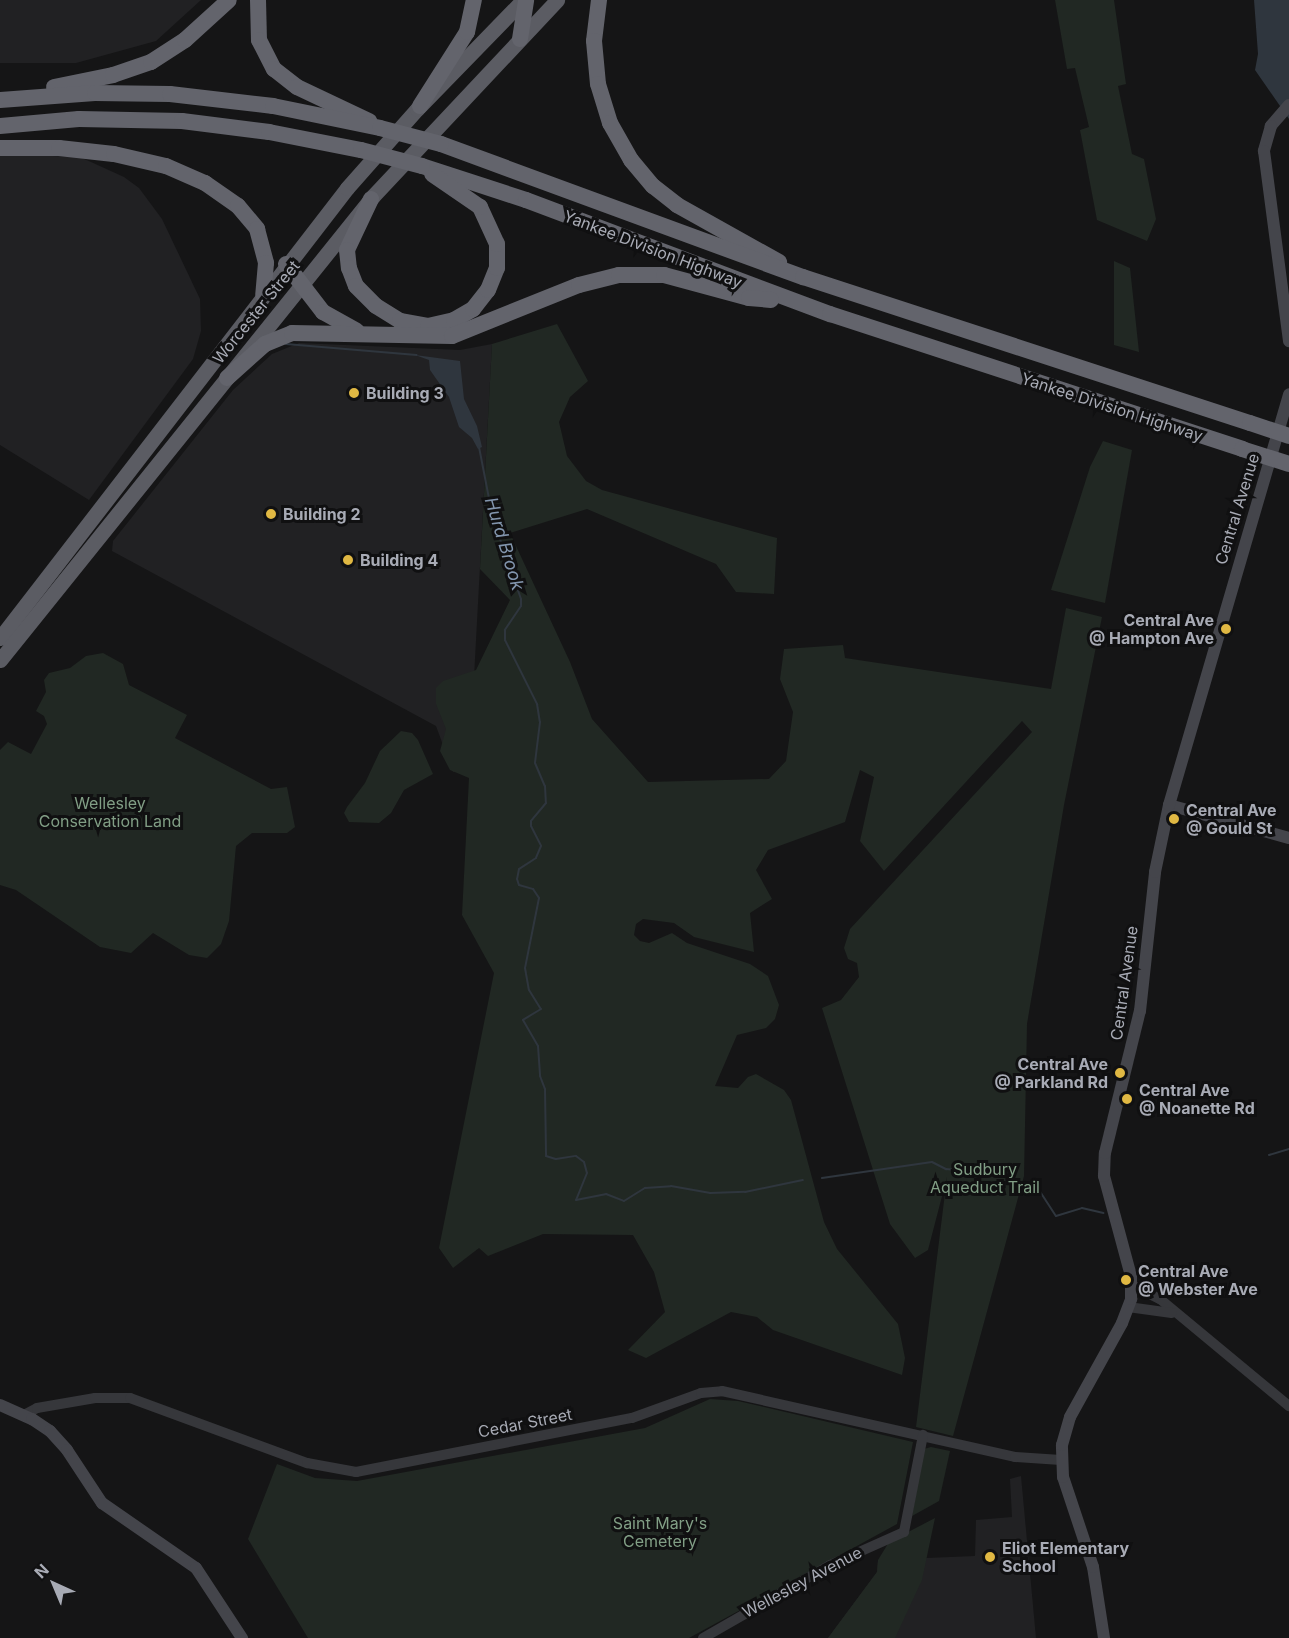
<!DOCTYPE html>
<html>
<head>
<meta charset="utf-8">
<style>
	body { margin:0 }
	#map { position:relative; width:1289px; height:1638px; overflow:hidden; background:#151516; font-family:Inter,sans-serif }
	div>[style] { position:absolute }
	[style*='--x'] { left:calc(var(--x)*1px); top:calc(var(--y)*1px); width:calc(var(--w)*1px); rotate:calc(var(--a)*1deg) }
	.built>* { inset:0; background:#212123 }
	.green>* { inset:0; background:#212823 }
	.water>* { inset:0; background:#2f363e }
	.stream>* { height:2px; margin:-1px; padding:0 1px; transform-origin:1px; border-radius:1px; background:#2f363e }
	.tertiary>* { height:10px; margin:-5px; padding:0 5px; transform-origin:5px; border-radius:5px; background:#36373b }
	.secondary>* { height:12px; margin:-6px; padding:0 6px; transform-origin:6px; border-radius:6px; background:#44454b }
	.trunk>* { height:15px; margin:-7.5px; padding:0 7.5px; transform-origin:7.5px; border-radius:7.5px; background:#5b5c63 }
	.motorway>* { height:16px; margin:-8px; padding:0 8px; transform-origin:8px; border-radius:8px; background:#63646c }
	.motorway-bridge>* { height:16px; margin:-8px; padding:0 8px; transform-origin:8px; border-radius:8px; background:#63646c }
	.dots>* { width:16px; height:16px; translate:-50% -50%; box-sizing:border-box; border:3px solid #101011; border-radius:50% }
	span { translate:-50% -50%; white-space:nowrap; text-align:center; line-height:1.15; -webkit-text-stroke:6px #101011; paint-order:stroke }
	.street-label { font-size:16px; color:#a8abb5 }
	.poi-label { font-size:16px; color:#a8abb5; font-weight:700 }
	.left { translate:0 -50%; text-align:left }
	.right { translate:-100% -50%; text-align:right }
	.park-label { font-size:16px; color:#819e85 }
	.water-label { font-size:18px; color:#8295ad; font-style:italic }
	.north { position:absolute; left:24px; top:1554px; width:60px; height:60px; -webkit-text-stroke:4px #101011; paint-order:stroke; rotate:316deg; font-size:16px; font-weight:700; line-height:24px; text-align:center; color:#a8abb5 }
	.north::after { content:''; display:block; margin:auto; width:21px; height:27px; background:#a8abb5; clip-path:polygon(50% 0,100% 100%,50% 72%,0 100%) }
</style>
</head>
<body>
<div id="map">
	<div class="built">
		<div style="clip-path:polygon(0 0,201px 0,156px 41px,76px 63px,0 63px)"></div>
		<div style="clip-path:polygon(0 154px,80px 157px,124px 177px,139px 188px,162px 219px,200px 299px,201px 331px,193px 359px,89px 500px,0 445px)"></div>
		<div style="clip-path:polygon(299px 343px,460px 350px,492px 344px,469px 770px,453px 772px,436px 726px,112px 551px,113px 541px,233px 390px,272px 354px)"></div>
		<div style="clip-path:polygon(1021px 1476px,1036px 1638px,828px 1638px,877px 1572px,878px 1560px,975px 1556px,976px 1520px,1012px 1517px,1010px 1479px)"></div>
	</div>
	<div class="green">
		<div style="clip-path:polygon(1055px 0,1114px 0,1126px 84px,1118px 86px,1132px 154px,1144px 159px,1156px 219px,1147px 241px,1097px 220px,1080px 130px,1089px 127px,1075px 68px,1067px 69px)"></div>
		<div style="clip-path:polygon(1114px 261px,1130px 268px,1139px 352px,1114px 345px)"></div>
		<div style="clip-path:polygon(557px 324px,588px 381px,570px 397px,559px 422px,567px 456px,586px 481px,602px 490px,777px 538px,774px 594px,736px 592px,716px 564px,587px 509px,510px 533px,570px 662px,592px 719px,648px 782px,769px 779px,786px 761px,793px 712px,780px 679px,784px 649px,843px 645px,845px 658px,1051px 689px,1066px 608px,1102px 617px,1064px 805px,1027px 1024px,1024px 1176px,953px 1436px,916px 1427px,947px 1177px,928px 1250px,915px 1258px,890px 1224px,822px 1008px,841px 1000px,859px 977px,857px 963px,848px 959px,844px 948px,850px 929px,1032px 732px,1022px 721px,884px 871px,860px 841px,874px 777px,860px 770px,845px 822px,768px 850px,756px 870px,772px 899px,750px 913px,754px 952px,694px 937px,674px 923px,643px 919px,636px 924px,634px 935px,640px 941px,649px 943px,672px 933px,687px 943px,750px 964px,768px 976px,779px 1005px,775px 1019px,766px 1028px,737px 1035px,715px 1086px,738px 1088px,748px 1077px,756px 1074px,784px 1090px,791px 1100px,824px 1222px,837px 1249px,898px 1324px,905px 1358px,902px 1375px,773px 1330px,757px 1317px,731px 1312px,646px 1358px,628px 1350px,665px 1312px,654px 1272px,633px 1235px,543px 1234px,488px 1256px,479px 1248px,453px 1268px,439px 1248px,494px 973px,462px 915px,469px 778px,450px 770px,440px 751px,446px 729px,436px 704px,436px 688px,443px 681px,476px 670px,510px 600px,480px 569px,492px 344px)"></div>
		<div style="clip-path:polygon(1103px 441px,1132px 450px,1105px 603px,1051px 590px,1090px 467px)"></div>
		<div style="clip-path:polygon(103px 653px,123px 664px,129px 685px,187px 715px,175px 738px,271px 789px,287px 787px,295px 827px,287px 833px,252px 833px,236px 846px,229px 921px,221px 944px,207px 958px,189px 955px,153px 933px,131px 953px,100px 947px,16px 890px,0 885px,0 750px,8px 742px,31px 754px,47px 724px,44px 716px,36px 711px,46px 692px,44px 680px,49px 673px,70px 668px,86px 656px)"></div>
		<div style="clip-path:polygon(401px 731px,412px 733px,418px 740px,433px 774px,404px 790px,391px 813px,379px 823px,349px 822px,344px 813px,347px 807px,365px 783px,380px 751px)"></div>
		<div style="clip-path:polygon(710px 1399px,738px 1401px,913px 1442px,897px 1524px,689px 1638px,308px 1638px,248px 1539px,277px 1464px,315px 1478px,357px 1481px,645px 1428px)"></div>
		<div style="clip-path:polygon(931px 1447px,950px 1451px,939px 1501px,912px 1516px,924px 1449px)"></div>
		<div style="clip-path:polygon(935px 1518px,922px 1580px,895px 1638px,828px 1638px,877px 1572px,878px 1560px,889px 1542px)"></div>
	</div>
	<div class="water">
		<div style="clip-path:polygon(1254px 0,1289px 0,1289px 119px,1255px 70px,1258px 54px)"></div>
		<div style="clip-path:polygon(415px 355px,460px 361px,464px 399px,477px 426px,482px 447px,478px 449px,472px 438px,459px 427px,449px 397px,430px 370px,429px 360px)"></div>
	</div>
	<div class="stream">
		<div style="--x:286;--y:344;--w:131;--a:4.8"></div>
		<div style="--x:479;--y:447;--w:73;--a:79"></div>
		<div style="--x:493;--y:519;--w:85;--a:70.7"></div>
		<div style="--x:521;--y:599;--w:7;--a:90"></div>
		<div style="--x:521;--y:606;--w:29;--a:124"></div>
		<div style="--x:505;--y:630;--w:10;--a:90"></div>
		<div style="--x:505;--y:640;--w:72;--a:63.4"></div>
		<div style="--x:537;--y:704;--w:18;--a:81"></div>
		<div style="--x:540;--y:722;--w:41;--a:97"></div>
		<div style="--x:535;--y:763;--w:25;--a:67"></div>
		<div style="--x:545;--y:786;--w:17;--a:87"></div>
		<div style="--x:546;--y:803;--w:23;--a:130"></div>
		<div style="--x:531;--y:821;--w:5;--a:90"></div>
		<div style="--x:531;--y:826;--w:22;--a:63"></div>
		<div style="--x:541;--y:846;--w:13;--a:113"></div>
		<div style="--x:536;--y:858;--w:20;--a:147"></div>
		<div style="--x:519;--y:869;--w:10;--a:101"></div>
		<div style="--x:517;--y:879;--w:6;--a:72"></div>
		<div style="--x:519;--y:885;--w:15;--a:16"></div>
		<div style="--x:533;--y:889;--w:11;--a:56"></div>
		<div style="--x:539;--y:898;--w:71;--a:101.3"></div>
		<div style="--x:525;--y:968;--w:22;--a:80"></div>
		<div style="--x:529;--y:990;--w:22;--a:58"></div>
		<div style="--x:541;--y:1009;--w:21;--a:149"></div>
		<div style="--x:523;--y:1020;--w:30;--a:60"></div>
		<div style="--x:538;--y:1046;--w:30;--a:86"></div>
		<div style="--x:540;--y:1076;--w:14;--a:69"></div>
		<div style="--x:545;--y:1089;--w:67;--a:89.1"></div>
		<div style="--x:546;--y:1156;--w:10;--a:17"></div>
		<div style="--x:556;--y:1159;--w:20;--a:-9"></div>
		<div style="--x:576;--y:1156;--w:10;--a:37"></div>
		<div style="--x:584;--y:1162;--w:11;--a:75"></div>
		<div style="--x:587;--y:1173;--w:29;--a:112"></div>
		<div style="--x:576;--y:1200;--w:31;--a:-11"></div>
		<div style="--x:606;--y:1194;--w:19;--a:21"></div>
		<div style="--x:624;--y:1201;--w:25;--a:-32"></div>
		<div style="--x:645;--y:1188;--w:26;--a:-4"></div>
		<div style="--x:671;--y:1186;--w:40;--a:10"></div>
		<div style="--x:710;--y:1193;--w:35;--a:-2"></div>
		<div style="--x:745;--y:1192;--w:59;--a:-11.7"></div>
		<div style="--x:1269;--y:1155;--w:21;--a:-17"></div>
		<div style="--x:822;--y:1178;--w:111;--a:-8.3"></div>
		<div style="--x:932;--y:1162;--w:16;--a:27"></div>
		<div style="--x:946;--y:1169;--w:29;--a:6"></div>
		<div style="--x:1015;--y:1187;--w:24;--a:7"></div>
		<div style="--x:1039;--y:1190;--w:31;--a:57"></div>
		<div style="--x:1056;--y:1216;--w:27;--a:-17"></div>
		<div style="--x:1082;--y:1208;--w:22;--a:13"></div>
	</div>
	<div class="tertiary">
		<div style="--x:1132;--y:1285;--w:31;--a:27"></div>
		<div style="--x:1160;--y:1299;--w:168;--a:39.7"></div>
		<div style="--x:1128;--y:1307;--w:44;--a:7.8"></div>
		<div style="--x:24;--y:1415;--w:15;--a:-28"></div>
		<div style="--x:37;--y:1408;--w:59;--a:-9.8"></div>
		<div style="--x:95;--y:1398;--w:35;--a:0"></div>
		<div style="--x:130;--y:1398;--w:189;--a:20.2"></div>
		<div style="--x:307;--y:1463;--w:50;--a:10.4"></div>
		<div style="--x:356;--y:1472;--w:281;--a:-11.1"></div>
		<div style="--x:632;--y:1418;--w:73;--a:-19.9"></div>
		<div style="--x:701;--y:1393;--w:21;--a:-5"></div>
		<div style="--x:722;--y:1391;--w:300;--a:12.7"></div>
		<div style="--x:1015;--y:1457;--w:46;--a:3.7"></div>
		<div style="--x:703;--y:1638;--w:146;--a:-29.9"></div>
		<div style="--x:830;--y:1565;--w:81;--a:-24"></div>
		<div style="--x:904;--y:1532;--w:99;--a:-78.9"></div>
	</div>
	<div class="secondary">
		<div style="--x:1289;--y:105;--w:28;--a:131"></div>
		<div style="--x:1271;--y:126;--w:26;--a:106"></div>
		<div style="--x:1264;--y:151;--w:192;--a:82.5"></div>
		<div style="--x:1169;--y:805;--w:124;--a:15.4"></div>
		<div style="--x:0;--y:1405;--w:35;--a:24"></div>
		<div style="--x:32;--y:1419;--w:22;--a:34"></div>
		<div style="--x:50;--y:1431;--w:25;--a:48"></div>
		<div style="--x:67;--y:1450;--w:64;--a:56.6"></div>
		<div style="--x:102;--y:1503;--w:114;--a:34.7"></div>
		<div style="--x:196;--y:1568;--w:84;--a:56.7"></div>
		<div style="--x:1104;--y:1638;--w:72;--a:-98.8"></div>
		<div style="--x:1093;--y:1567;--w:95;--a:-108.4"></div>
		<div style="--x:1063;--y:1477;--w:32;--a:-92"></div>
		<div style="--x:1062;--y:1445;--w:29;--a:-74"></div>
		<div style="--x:1070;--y:1417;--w:107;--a:-61"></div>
		<div style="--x:1122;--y:1323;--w:26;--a:-69"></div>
		<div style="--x:1131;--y:1299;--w:23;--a:-90"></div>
		<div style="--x:1131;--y:1276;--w:104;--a:-105.1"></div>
		<div style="--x:1104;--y:1176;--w:23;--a:-88"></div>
		<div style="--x:1105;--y:1153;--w:146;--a:-76.2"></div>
		<div style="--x:1140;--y:1011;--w:140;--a:-83.8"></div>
		<div style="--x:1155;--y:872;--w:68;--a:-78.2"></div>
		<div style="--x:1169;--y:805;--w:428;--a:-73.7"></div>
	</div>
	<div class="trunk">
		<div style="--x:0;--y:638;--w:568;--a:-52.36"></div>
		<div style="--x:347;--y:188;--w:106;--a:-48.5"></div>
		<div style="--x:417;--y:109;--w:152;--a:-45.8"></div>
		<div style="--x:0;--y:660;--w:595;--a:-51.2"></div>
		<div style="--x:373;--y:196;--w:269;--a:-46.8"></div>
	</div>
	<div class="motorway">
		<div style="--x:258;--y:0;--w:40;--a:88.6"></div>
		<div style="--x:259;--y:40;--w:33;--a:63"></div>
		<div style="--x:274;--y:69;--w:29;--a:38"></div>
		<div style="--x:297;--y:87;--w:80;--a:25.3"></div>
		<div style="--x:599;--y:0;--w:41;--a:97"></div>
		<div style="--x:594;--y:41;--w:43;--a:84.7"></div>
		<div style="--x:598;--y:84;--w:41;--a:72.9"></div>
		<div style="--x:610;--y:123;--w:43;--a:60.4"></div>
		<div style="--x:631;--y:160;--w:34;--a:50"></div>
		<div style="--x:653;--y:186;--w:31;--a:38"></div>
		<div style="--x:677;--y:205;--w:117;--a:29.2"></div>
		<div style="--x:520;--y:39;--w:39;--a:-81"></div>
		<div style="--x:54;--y:87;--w:60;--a:-11.5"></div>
		<div style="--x:113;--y:75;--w:40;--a:-18.9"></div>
		<div style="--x:151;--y:62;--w:40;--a:-32.9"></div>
		<div style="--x:185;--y:40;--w:59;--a:-42.3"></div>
		<div style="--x:0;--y:100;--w:95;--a:-4.2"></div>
		<div style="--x:95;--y:93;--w:75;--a:0.8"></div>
		<div style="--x:170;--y:94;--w:104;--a:6.6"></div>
		<div style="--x:273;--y:106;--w:109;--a:11.6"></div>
		<div style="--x:420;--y:106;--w:88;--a:-57.6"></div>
		<div style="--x:467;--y:32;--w:33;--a:-78"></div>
		<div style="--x:0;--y:126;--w:79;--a:-5.1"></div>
		<div style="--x:79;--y:119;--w:103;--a:1.1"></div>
		<div style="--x:182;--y:121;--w:88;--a:7.2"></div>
		<div style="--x:269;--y:132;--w:94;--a:11.1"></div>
		<div style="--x:441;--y:144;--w:386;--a:20.2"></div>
		<div style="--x:803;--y:277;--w:470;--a:18.1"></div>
		<div style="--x:0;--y:148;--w:59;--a:0"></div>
		<div style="--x:59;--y:148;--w:55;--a:6.2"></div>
		<div style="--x:114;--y:154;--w:53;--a:13"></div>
		<div style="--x:166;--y:166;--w:43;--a:23.6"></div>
		<div style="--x:205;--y:183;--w:40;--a:34.9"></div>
		<div style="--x:238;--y:206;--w:30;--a:50"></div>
		<div style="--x:257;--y:229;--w:35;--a:75"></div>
		<div style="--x:266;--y:263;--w:32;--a:95"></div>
		<div style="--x:422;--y:166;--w:109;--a:18.1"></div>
		<div style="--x:526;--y:200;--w:325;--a:20.6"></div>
		<div style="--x:830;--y:314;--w:434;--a:18.1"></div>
		<div style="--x:371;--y:199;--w:56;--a:115.2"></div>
		<div style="--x:347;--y:250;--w:18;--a:84"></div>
		<div style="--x:349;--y:268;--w:19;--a:69"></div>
		<div style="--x:356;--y:286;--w:28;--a:45"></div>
		<div style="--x:376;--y:306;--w:28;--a:32"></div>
		<div style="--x:400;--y:321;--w:28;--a:10"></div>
		<div style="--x:428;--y:326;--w:27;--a:-13"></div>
		<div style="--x:454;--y:320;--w:22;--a:-30"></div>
		<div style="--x:473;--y:309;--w:24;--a:-52"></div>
		<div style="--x:488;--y:290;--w:24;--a:-68"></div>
		<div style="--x:497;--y:268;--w:24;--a:-90"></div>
		<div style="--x:497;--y:244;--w:41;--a:-114.7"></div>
		<div style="--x:480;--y:207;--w:58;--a:-145.5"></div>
		<div style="--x:286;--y:264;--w:61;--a:52.4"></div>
		<div style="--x:323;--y:312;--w:38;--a:29"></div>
		<div style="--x:227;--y:378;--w:51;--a:-41.8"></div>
		<div style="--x:265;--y:344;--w:29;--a:-22"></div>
		<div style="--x:292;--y:333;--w:160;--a:1.1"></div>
		<div style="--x:452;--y:336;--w:137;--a:-21.9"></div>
		<div style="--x:579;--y:285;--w:41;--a:-14"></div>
		<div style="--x:619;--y:275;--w:45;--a:0"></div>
		<div style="--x:664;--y:275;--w:88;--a:15.1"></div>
		<div style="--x:749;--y:298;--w:22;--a:5"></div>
	</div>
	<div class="motorway-bridge">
		<div style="--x:380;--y:128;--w:63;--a:14.7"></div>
		<div style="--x:361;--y:150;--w:63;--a:14.7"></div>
		<div style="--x:1250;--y:423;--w:41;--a:18.4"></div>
		<div style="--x:1242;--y:449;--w:49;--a:17.7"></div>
	</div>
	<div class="dots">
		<div style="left:354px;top:393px;background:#e0b843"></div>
		<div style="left:271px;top:514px;background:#e0b843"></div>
		<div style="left:348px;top:560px;background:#e0b843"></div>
		<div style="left:1226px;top:629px;background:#e0b843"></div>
		<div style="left:1174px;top:819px;background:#e0b843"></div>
		<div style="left:1120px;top:1073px;background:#e0b843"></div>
		<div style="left:1127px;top:1099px;background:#e0b843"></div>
		<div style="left:1126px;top:1280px;background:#e0b843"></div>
		<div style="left:990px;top:1557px;background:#e0b843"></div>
	</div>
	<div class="street-label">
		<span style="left:653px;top:249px;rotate:21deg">Yankee Division Highway</span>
		<span style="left:256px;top:312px;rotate:-51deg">Worcester Street</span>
		<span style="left:1112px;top:407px;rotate:18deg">Yankee Division Highway</span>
		<span style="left:1237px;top:509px;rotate:-73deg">Central Avenue</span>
		<span style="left:1124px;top:983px;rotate:-82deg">Central Avenue</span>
		<span style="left:525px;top:1423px;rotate:-11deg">Cedar Street</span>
		<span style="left:802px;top:1582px;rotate:-28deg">Wellesley Avenue</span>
	</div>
	<div class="poi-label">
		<span class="left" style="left:366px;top:393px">Building 3</span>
		<span class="left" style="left:283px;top:514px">Building 2</span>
		<span class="left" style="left:360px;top:560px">Building 4</span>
		<span class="right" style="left:1214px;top:629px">Central Ave<br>@ Hampton Ave</span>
		<span class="left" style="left:1186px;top:819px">Central Ave<br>@ Gould St</span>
		<span class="right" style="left:1108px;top:1073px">Central Ave<br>@ Parkland Rd</span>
		<span class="left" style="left:1139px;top:1099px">Central Ave<br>@ Noanette Rd</span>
		<span class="left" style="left:1138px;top:1280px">Central Ave<br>@ Webster Ave</span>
		<span class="left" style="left:1002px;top:1557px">Eliot Elementary<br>School</span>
	</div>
	<div class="park-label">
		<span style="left:110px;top:812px">Wellesley<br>Conservation Land</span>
		<span style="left:985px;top:1178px">Sudbury<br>Aqueduct Trail</span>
		<span style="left:660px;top:1532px">Saint Mary's<br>Cemetery</span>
	</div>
	<div class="water-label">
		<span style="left:504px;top:544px;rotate:73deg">Hurd Brook</span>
	</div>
	<div class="north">N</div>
</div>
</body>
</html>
